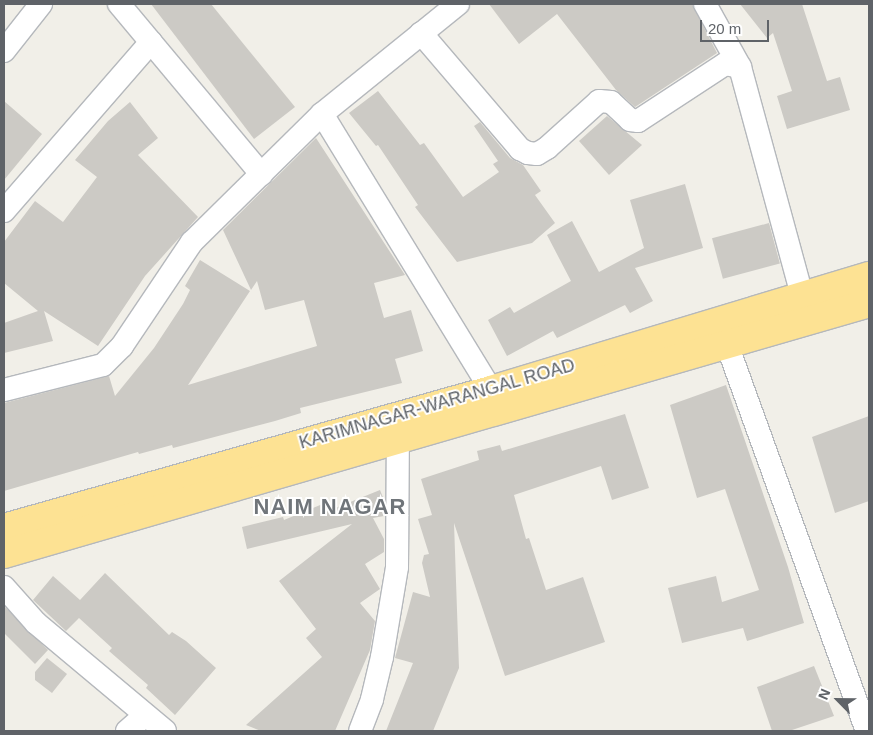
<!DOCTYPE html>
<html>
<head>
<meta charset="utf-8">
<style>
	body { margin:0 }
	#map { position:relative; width:873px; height:735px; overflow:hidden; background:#f1efe8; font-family:Helvetica,sans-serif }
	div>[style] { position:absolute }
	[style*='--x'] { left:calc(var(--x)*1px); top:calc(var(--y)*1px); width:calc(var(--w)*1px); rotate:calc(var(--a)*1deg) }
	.building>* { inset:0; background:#cccac5; transform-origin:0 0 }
	.roads { filter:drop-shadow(1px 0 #b5b8bc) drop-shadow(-1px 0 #b5b8bc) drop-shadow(0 1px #b5b8bc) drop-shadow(0 -1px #b5b8bc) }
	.minor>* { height:22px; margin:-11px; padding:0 11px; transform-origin:11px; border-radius:11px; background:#fff }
	.highway>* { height:28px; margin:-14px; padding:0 14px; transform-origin:14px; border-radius:14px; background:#fde293 }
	span { translate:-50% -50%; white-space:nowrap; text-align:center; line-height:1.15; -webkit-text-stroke:4px #fff; paint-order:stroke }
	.street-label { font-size:18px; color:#5f6368 }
	.district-label { font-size:22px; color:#70757a; font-weight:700; letter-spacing:1px }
	.frame { position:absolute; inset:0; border:5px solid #5f6368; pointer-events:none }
	.north { position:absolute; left:813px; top:675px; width:50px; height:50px; -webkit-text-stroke:4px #fff; paint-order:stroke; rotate:293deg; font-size:14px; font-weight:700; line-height:20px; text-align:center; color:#5f6368 }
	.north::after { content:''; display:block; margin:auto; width:18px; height:22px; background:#5f6368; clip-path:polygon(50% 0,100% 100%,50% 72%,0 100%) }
	.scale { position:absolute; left:700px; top:20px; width:69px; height:22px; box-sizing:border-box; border:2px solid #5f6368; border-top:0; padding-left:6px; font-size:15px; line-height:18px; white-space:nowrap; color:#5f6368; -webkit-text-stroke:4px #fff; paint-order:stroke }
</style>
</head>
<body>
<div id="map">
	<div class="building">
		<div style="clip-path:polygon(151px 4px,211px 4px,295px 107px,254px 139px)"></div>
		<div style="clip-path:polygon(489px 4px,692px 4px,717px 53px,635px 107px,616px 90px,557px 14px,519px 44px)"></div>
		<div style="clip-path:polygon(740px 4px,802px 4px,827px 81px,840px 77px,850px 110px,787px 129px,777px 96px,792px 91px,773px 33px,767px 38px)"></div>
		<div style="clip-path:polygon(378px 91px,420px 145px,424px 143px,463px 197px,499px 172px,493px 164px,498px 161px,474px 126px,480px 122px,510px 158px,523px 165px,541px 191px,535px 195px,555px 223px,532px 243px,457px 262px,415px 207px,418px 205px,378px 145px,376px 146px,349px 113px)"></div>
		<div style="clip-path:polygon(4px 101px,42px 134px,4px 180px)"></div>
		<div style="clip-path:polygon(130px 102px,158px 138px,138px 155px,198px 217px,145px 276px,98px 346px,44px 311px,53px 341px,4px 353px,4px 323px,38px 311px,4px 283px,4px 242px,35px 201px,63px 222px,97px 177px,75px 160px,108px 121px)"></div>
		<div style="clip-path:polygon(607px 116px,642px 145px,609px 175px,579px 141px)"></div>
		<div style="clip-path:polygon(316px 138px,405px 275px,374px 283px,384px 318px,411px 310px,423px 351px,395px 359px,402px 383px,300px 408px,301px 413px,275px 421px,173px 448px,172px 445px,139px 454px,138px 452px,4px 491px,4px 403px,109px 376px,115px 396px,154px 348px,183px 304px,190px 290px,185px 286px,200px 260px,250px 291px,188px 385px,317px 346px,304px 300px,265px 310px,257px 281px,251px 290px,223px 230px)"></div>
		<div style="clip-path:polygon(685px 184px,703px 248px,635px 268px,653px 301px,630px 313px,625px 305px,557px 338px,553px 331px,507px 356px,488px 320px,510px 307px,514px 313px,571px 281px,547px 235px,572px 221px,599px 272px,644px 248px,630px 200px)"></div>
		<div style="left:769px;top:223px;width:42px;height:59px;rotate:75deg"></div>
		<div style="clip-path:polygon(726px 385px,788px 567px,804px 623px,747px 641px,743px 628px,682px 643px,668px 588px,716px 576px,722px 602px,759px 590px,725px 489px,697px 498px,670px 405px)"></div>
		<div style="clip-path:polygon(625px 414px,649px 488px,612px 500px,601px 466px,514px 495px,526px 539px,529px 538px,546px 590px,583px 577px,605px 642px,505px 676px,454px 523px,459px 668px,433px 731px,386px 731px,413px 663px,395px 658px,413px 592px,430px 597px,422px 563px,424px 555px,429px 554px,418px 519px,432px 515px,421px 479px,479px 460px,477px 451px,500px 445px,502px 451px)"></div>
		<div style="clip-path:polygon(869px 416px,869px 501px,835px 513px,812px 437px)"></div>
		<div style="clip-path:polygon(380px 490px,384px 500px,384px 516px,373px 518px,384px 539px,384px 552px,365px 564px,380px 589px,360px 603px,375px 621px,370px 650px,335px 731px,261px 731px,246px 725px,322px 657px,306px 638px,316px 629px,279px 581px,352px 524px,247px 549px,242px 527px,283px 517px,284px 520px,325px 503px,328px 511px)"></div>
		<div style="clip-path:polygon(105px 573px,169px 635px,172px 632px,186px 641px,216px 668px,175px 715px,146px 688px,148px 685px,109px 651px,112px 648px,79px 618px,66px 631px,33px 600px,53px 576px,80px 600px)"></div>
		<div style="clip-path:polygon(4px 606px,48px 650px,35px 664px,4px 633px)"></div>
		<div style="clip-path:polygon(47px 658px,67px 674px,52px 693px,35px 680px,35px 672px)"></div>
		<div style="clip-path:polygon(814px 666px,834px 716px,789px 731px,772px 731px,757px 687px)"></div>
	</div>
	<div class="roads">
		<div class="minor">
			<div style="--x:119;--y:4;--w:222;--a:50.1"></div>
			<div style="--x:705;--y:4;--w:72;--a:60.9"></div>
			<div style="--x:421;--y:33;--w:153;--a:49.5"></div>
			<div style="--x:520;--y:149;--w:9;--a:27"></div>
			<div style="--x:528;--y:153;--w:9;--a:6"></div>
			<div style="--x:537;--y:154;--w:12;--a:-31"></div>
			<div style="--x:547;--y:148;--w:70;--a:-42.1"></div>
			<div style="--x:599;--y:101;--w:12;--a:5"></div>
			<div style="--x:611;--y:102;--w:26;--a:43"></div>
			<div style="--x:630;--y:120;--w:8;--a:7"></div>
			<div style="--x:638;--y:121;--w:104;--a:-33.2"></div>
			<div style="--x:725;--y:64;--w:15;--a:11"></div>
			<div style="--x:740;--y:67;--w:236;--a:74.8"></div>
			<div style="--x:4;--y:51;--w:60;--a:-51.8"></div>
			<div style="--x:322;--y:114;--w:324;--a:58.5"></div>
			<div style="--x:4;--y:211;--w:224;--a:-49"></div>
			<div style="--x:721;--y:328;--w:429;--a:70.1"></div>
			<div style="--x:4;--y:390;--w:102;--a:-14.2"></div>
			<div style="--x:103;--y:365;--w:27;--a:-45"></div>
			<div style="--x:122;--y:346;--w:125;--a:-56.1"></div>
			<div style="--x:192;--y:242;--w:182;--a:-44.6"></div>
			<div style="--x:322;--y:114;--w:175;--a:-39"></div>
			<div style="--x:4;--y:587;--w:48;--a:48.4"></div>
			<div style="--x:36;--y:623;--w:168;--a:39.9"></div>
			<div style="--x:127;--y:731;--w:23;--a:-41"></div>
			<div style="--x:360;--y:731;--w:34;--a:-69"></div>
			<div style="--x:372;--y:699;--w:43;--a:-76.6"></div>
			<div style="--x:382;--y:657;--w:91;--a:-80.5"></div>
			<div style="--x:397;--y:567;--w:143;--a:-89.6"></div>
		</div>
		<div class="highway">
			<div style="--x:4;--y:528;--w:506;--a:-15.82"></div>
			<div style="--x:491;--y:390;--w:395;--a:-16.8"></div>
			<div style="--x:4;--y:554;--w:901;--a:-16.18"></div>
		</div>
	</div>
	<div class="street-label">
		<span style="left:437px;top:404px;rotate:-16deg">KARIMNAGAR-WARANGAL ROAD</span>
	</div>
	<div class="district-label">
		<span style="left:330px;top:507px">NAIM NAGAR</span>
	</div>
	<div class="frame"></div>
	<div class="north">N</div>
	<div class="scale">20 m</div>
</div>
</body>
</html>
